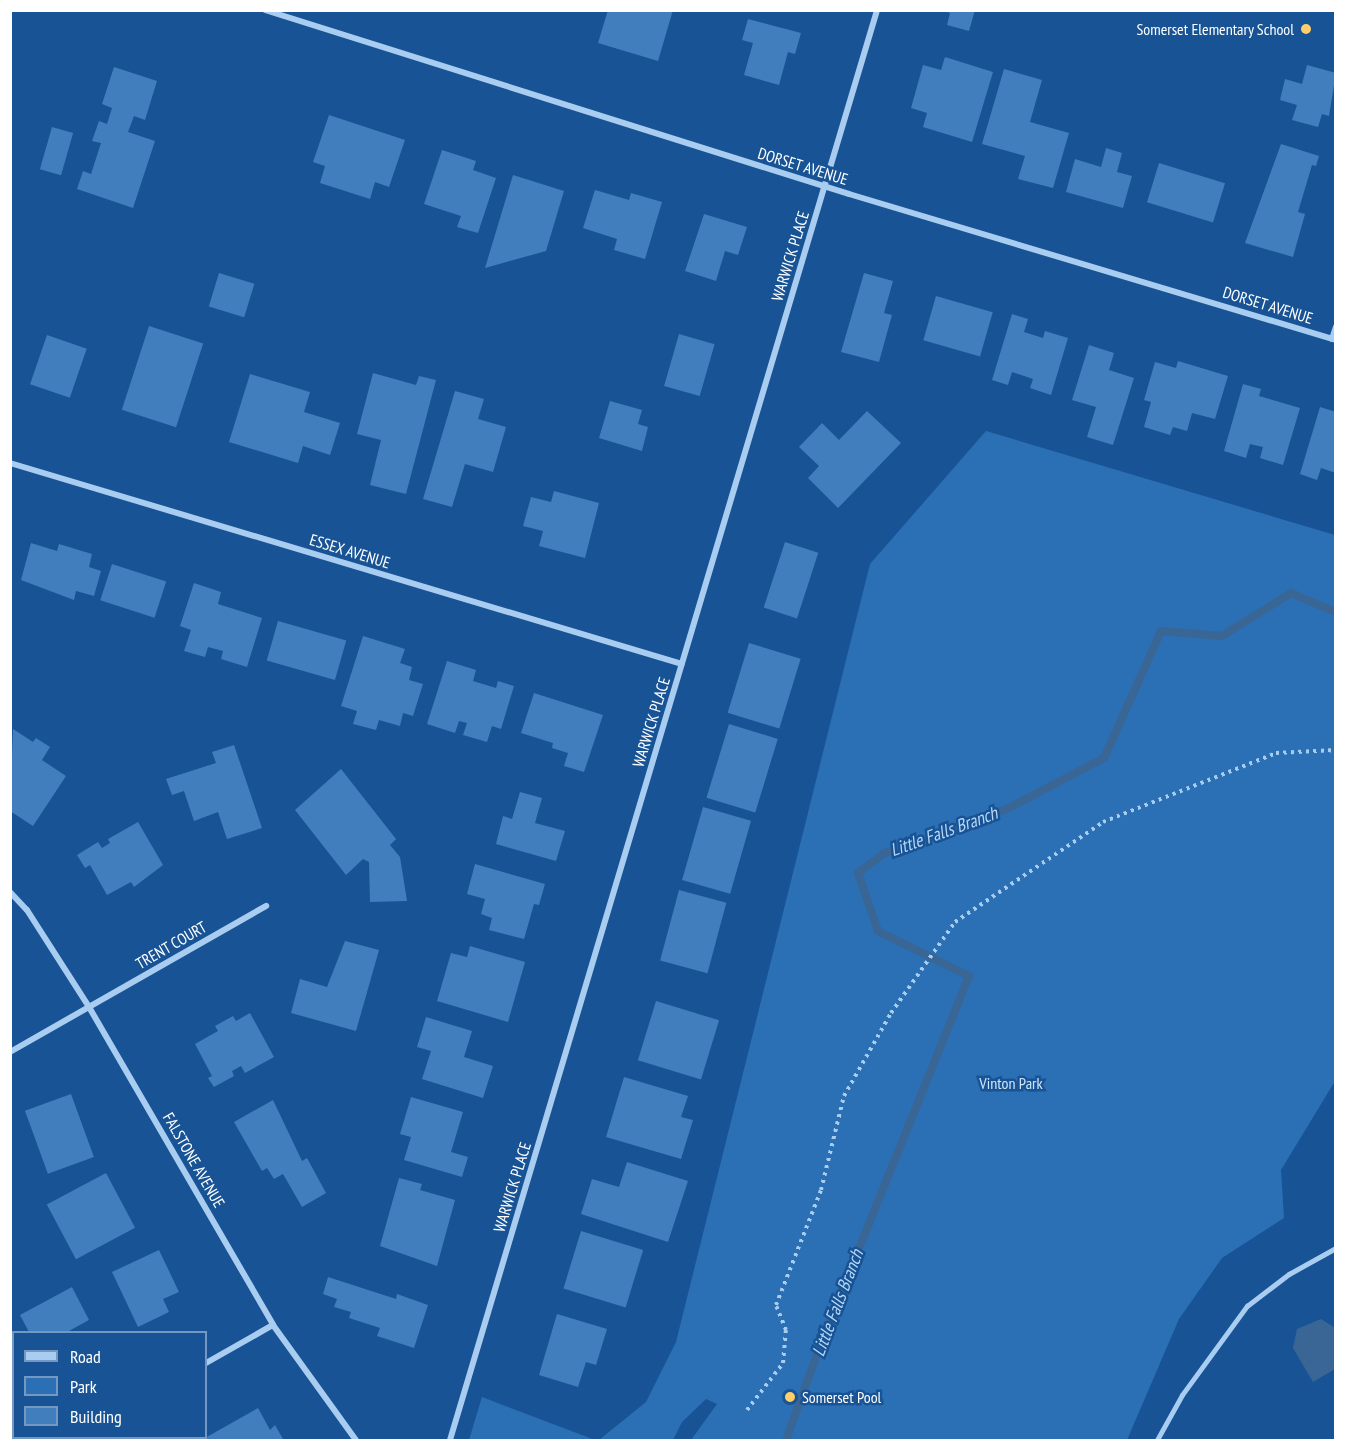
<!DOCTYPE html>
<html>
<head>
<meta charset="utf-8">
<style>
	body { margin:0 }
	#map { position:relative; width:1346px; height:1451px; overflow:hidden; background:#185495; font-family:"PT Sans Narrow",sans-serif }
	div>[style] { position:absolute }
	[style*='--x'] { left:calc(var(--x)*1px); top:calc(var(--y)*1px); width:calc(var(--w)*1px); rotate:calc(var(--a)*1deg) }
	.green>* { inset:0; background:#2b6fb4 }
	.water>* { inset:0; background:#3a6695 }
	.stream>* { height:8px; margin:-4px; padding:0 4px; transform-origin:4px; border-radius:4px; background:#3a6695 }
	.building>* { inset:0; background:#407ebd; transform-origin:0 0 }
	.path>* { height:4px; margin-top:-2px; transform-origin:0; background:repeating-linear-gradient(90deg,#a9cdf1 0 3px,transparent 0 7.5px) }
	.service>* { height:4.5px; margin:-2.25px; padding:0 2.25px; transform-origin:2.25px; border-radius:2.25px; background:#a9cdf1 }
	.minor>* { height:6px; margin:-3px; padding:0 3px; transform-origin:3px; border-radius:3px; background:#a9cdf1 }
	.dots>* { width:16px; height:16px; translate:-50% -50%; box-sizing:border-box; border:3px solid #185495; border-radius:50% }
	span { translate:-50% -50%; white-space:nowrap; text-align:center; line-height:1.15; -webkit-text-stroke:5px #185495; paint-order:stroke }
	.poi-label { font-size:16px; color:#fff }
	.right { translate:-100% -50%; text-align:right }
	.left { translate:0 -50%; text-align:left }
	.street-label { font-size:16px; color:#fff }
	.park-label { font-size:16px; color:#d0e6fc }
	.water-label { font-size:18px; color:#b6d7f7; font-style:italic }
	.frame { position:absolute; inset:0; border:12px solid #fff; pointer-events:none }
	.legend { position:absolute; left:12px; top:1331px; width:195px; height:108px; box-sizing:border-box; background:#185495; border:2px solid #7498bf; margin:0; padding:8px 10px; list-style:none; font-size:18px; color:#fff }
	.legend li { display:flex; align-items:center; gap:12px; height:30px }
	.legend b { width:30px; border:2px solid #7498bf }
</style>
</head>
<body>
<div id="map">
	<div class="green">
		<div style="clip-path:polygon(986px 431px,1335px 535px,1335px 1081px,1281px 1170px,1284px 1218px,1222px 1258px,1179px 1319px,1127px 1440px,691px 1440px,717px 1404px,706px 1399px,682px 1422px,673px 1440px,599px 1440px,646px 1402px,676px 1342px,870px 564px)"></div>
		<div style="clip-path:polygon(482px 1397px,595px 1440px,469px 1440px)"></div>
	</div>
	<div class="water">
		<div style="clip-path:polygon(1321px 1319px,1335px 1328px,1335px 1369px,1313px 1382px,1293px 1348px,1297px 1329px)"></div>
	</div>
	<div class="stream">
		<div style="--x:786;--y:1440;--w:112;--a:-70.1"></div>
		<div style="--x:824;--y:1335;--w:387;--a:-68"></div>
		<div style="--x:969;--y:976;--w:102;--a:-153.7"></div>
		<div style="--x:878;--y:931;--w:61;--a:-109"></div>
		<div style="--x:858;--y:873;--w:34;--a:-37"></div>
		<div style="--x:885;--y:853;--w:132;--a:-19.9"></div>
		<div style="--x:1009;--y:808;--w:107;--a:-27.8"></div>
		<div style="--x:1104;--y:758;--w:139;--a:-65.8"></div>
		<div style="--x:1161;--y:631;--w:61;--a:4.7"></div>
		<div style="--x:1222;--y:636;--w:81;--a:-31.9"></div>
		<div style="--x:1291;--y:593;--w:49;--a:22.9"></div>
	</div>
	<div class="building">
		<div style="clip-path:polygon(608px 10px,673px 10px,658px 61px,598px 43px)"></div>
		<div style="clip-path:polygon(943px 10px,975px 10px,969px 31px,947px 25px,950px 13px)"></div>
		<div style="clip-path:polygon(748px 19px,801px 33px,795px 54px,788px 52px,779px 85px,744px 75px,753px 43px,742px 40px)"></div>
		<div style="clip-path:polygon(945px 57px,993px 72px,972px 142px,923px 127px,927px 113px,911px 108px,923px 65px,941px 70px)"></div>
		<div style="clip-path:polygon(1307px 65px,1336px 73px,1329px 116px,1322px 114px,1318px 127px,1292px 120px,1297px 105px,1280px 100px,1285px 79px,1302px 84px)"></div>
		<div style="clip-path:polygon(114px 67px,157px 81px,145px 120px,134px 116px,128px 132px,155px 141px,133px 208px,77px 189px,83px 171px,91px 174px,101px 143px,92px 141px,99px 121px,107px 124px,112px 108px,102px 104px)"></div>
		<div style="clip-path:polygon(1004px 69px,1042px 80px,1030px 122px,1069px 133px,1053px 188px,1018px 179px,1025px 156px,982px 144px)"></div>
		<div style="clip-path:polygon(329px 115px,405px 140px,389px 187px,375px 182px,370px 199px,320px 183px,325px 166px,313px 162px)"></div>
		<div style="left:52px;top:127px;width:22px;height:44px;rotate:16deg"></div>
		<div style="clip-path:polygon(1281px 144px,1319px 156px,1316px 166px,1312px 165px,1298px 212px,1305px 214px,1293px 257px,1245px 243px)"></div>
		<div style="clip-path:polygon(1106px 148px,1122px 153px,1117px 172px,1132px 176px,1123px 208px,1066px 192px,1075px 159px,1101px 167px)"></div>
		<div style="clip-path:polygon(442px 150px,476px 161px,473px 170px,496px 178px,478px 233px,457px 227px,461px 216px,424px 204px)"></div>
		<div style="left:1159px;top:163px;width:69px;height:41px;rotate:17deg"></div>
		<div style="clip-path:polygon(513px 175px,564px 191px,546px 251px,485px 268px)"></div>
		<div style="clip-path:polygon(595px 190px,629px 200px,631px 193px,662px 202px,645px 259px,614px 250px,617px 239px,583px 228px)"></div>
		<div style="clip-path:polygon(704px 214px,747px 227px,738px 255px,725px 251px,716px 281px,685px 271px)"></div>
		<div style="left:219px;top:273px;width:37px;height:35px;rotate:17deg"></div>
		<div style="clip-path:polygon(864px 273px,893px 281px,884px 313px,892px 315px,879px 362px,841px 352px)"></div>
		<div style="left:936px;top:296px;width:59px;height:46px;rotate:16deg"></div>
		<div style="clip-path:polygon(1012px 314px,1028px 319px,1024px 332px,1043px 338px,1045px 331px,1068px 338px,1051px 395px,1030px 388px,1033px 379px,1012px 372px,1008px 385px,992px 380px)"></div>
		<div style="left:149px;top:326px;width:57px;height:88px;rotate:18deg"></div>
		<div style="left:679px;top:334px;width:37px;height:54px;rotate:16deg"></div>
		<div style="left:47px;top:335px;width:42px;height:52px;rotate:19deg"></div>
		<div style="clip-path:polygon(1089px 345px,1114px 353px,1109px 370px,1134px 378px,1113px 445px,1087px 437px,1096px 407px,1072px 400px)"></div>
		<div style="clip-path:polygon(1178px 361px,1228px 376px,1215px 419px,1192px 413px,1187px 431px,1173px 427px,1170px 435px,1144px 427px,1151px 402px,1144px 400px,1155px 362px,1176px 368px)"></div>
		<div style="clip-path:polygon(373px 373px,416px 385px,419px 376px,436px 380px,406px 494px,370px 485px,381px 440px,357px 434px)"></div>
		<div style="clip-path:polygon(250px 374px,310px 392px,304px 412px,340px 423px,330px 455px,303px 446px,298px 463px,229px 442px)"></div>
		<div style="clip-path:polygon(1243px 384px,1261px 389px,1259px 396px,1300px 408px,1283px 465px,1260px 458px,1263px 447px,1250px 444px,1246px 458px,1224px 451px)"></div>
		<div style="clip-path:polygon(455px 391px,484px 399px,478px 419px,506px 427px,493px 472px,465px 464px,452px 507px,423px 499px)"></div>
		<div style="clip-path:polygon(610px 401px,642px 410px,638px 424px,648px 427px,642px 451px,599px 438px)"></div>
		<div style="clip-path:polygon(1320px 407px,1336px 412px,1336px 473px,1321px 468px,1317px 480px,1300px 474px)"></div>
		<div style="clip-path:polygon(867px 411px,901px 443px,838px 508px,808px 478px,819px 466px,799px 447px,822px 423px,839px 440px)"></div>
		<div style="clip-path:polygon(554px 491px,599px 503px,585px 558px,539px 546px,543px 531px,523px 526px,531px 497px,551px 502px)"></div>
		<div style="left:785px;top:542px;width:35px;height:69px;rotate:18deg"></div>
		<div style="clip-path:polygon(31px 543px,57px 551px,59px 544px,92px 554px,89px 567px,101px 571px,94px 596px,76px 591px,74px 600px,21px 580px)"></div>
		<div style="left:112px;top:564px;width:57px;height:38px;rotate:18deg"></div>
		<div style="clip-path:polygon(194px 583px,221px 592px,218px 604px,262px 618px,247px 667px,221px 659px,223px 651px,208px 647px,205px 657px,184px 651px,191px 630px,180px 626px)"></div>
		<div style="left:278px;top:621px;width:71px;height:41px;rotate:16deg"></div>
		<div style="clip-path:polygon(363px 636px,405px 649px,400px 663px,412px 667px,409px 680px,423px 684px,413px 716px,403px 713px,400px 726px,379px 720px,376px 730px,353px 724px,357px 711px,341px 706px)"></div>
		<div style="left:749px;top:643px;width:54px;height:73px;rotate:17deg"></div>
		<div style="clip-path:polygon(447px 661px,476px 670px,473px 681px,496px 688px,498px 681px,514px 686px,501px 729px,492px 726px,487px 742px,463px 735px,467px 723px,459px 721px,455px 733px,427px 724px)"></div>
		<div style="clip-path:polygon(534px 693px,603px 715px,584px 772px,564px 766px,568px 753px,552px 748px,553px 743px,521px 733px)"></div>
		<div style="left:729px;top:724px;width:51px;height:77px;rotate:17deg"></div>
		<div style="clip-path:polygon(13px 729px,33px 742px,36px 738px,50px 747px,42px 760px,66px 776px,33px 826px,10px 811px)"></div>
		<div style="clip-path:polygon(234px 745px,262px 828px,227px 839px,218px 812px,194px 821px,184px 791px,172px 795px,166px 779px,216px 763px,212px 752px)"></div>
		<div style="clip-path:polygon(341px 769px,396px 839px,390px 845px,400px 857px,407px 901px,370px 902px,369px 862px,363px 859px,346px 875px,295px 810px)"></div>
		<div style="clip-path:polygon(520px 792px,542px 798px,535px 823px,565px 831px,556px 861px,496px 844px,503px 816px,512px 819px)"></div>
		<div style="left:703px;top:807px;width:50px;height:76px;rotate:16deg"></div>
		<div style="clip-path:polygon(138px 822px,163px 865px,134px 887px,131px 882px,107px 895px,90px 865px,85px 868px,77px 855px,98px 842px,102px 848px,110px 843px,108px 839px)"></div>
		<div style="clip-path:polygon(475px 864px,545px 884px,539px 905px,534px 904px,524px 939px,489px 930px,492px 918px,481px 914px,485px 899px,467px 894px)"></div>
		<div style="left:679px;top:890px;width:49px;height:73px;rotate:15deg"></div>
		<div style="clip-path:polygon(345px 941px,379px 950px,356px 1031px,291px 1013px,300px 979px,327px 987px)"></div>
		<div style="clip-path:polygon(470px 946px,525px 962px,508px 1022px,437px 1001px,451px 953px,467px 957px)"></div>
		<div style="left:656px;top:1001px;width:66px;height:62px;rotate:17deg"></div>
		<div style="clip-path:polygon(250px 1013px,274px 1057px,245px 1073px,241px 1066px,232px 1071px,234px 1076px,214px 1087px,208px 1078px,212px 1076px,195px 1044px,218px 1031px,215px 1026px,233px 1016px,236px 1021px)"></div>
		<div style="clip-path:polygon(426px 1017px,472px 1031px,464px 1057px,493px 1066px,483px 1098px,422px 1079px,431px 1051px,417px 1047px)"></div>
		<div style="clip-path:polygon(624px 1077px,688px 1096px,681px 1117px,693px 1120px,681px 1159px,606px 1137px)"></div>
		<div style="left:71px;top:1094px;width:67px;height:49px;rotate:70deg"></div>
		<div style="clip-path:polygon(411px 1097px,463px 1112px,451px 1152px,468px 1157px,462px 1177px,404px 1160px,411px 1137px,400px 1134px)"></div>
		<div style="clip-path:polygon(273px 1100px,302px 1161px,307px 1158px,326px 1193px,302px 1207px,283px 1174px,274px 1179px,267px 1168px,262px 1171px,234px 1122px)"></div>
		<div style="clip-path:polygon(627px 1162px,688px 1181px,668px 1242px,581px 1214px,592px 1179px,619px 1187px)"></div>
		<div style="left:106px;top:1173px;width:62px;height:67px;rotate:62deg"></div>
		<div style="clip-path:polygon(399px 1178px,422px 1184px,420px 1190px,455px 1200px,437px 1266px,380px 1246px)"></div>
		<div style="left:581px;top:1231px;width:65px;height:60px;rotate:17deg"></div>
		<div style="clip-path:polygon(159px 1250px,179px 1292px,163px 1299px,169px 1312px,138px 1327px,112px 1272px)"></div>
		<div style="clip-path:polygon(328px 1277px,396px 1299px,397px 1294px,428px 1305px,414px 1348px,377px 1336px,380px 1328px,349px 1318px,351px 1312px,334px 1307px,337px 1299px,323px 1294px)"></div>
		<div style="clip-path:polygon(72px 1287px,89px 1320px,67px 1332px,29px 1332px,20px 1315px)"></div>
		<div style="clip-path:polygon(557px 1314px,607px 1329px,596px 1365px,586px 1362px,578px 1387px,539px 1375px)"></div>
		<div style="clip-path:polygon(10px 1349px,14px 1354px,10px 1392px)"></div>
		<div style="clip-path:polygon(258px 1408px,270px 1430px,275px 1425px,283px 1439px,207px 1440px,205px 1438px)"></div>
	</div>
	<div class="path">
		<div style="--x:747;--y:1410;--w:59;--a:-52.5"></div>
		<div style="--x:783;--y:1363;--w:33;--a:-85"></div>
		<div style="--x:786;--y:1330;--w:27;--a:-112"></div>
		<div style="--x:776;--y:1305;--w:123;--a:-68.6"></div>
		<div style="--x:821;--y:1190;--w:97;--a:-76.3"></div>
		<div style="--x:844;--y:1096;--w:95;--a:-60.5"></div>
		<div style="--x:891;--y:1013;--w:111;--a:-54.9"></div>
		<div style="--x:955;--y:922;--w:179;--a:-34"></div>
		<div style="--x:1103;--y:822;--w:186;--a:-21.7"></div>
		<div style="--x:1276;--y:753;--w:60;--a:-2.9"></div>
	</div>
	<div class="service">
		<div style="--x:1157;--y:1440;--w:51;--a:-60.9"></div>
		<div style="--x:1182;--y:1395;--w:110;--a:-53.9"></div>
		<div style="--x:1247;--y:1306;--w:53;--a:-37.3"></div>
		<div style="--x:1289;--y:1274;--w:54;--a:-29"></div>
	</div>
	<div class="minor">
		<div style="--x:265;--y:10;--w:612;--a:17.49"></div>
		<div style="--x:849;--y:194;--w:508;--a:16.69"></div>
		<div style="--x:1332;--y:339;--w:13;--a:-72"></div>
		<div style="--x:10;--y:463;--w:701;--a:16.65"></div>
		<div style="--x:10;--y:892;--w:25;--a:47"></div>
		<div style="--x:27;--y:910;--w:115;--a:57.4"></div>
		<div style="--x:89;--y:1007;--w:367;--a:59.9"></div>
		<div style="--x:273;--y:1325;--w:142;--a:54.2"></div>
		<div style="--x:10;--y:1052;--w:295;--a:-29.7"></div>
		<div style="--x:206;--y:1363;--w:77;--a:-29.6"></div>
		<div style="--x:68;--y:1440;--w:6;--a:-18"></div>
		<div style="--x:450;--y:1440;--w:1492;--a:-73.37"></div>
	</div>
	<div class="dots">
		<div style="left:1306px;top:29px;background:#ffcd69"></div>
		<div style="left:790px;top:1397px;background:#ffcd69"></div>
	</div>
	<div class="poi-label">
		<span class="right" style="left:1294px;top:29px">Somerset Elementary School</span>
		<span class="left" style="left:802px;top:1397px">Somerset Pool</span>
	</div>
	<div class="street-label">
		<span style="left:803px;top:166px;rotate:17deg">DORSET AVENUE</span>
		<span style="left:790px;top:256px;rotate:-73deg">WARWICK PLACE</span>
		<span style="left:1268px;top:305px;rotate:17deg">DORSET AVENUE</span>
		<span style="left:350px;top:551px;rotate:17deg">ESSEX AVENUE</span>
		<span style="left:651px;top:722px;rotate:-73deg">WARWICK PLACE</span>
		<span style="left:171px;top:945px;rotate:-30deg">TRENT COURT</span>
		<span style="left:194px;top:1160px;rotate:60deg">FALSTONE AVENUE</span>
		<span style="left:512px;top:1187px;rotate:-73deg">WARWICK PLACE</span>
	</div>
	<div class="park-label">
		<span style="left:1011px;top:1083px">Vinton Park</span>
	</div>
	<div class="water-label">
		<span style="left:944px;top:832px;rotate:-20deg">Little Falls Branch</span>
		<span style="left:838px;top:1303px;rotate:-69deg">Little Falls Branch</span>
	</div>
	<div class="frame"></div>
	<ul class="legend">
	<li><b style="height:8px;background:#a9cdf1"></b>Road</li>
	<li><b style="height:16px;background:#2b6fb4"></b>Park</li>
	<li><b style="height:16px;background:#407ebd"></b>Building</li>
	</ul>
</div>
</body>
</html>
